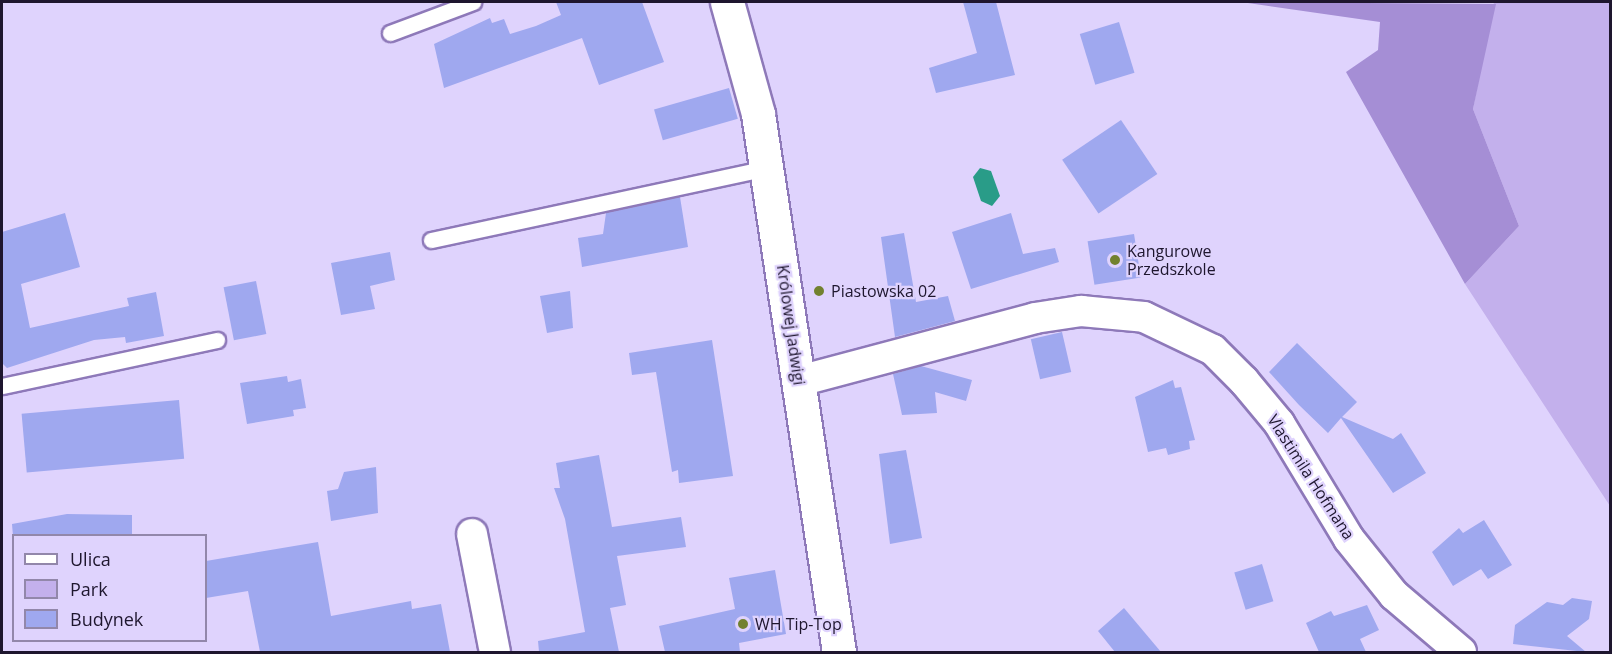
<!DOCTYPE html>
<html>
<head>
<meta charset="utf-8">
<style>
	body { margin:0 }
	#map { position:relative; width:1612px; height:654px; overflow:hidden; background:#dfd3fd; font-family:"Open Sans",sans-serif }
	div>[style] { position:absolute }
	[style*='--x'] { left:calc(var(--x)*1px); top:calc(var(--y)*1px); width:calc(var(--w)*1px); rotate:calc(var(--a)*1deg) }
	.green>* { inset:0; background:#c3b0ec }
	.forest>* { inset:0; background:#a58ed5 }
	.water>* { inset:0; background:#299c88 }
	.building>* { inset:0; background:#9fa8ef; transform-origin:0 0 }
	.roads { filter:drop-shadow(2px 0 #8e79b9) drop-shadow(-2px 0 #8e79b9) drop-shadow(0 2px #8e79b9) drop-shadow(0 -2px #8e79b9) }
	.lane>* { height:15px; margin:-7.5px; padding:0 7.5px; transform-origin:7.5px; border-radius:7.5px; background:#fff }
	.street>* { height:30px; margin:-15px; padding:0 15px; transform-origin:15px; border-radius:15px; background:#fff }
	.secondary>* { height:33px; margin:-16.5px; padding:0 16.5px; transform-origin:16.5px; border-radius:16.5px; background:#fff }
	.dots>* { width:16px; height:16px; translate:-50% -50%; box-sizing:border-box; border:3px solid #dfd3fd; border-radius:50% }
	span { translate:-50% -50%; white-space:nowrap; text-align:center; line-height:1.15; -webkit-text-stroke:4.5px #dfd3fd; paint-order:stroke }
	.poi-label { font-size:16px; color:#1e162e }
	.left { translate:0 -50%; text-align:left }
	.street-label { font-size:16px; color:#1e162e }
	.frame { position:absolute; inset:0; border:3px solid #1e162e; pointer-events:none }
	.legend { position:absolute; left:12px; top:534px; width:195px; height:108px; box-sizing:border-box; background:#dfd3fd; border:2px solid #9287aa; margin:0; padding:8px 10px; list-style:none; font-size:18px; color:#1e162e }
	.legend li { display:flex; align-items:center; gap:12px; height:30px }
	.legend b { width:30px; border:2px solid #9287aa }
</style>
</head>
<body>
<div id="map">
	<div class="green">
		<div style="clip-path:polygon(1494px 2px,1610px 2px,1610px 506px,1465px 284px,1519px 226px,1473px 109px)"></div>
	</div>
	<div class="forest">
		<div style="clip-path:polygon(1241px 2px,1496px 4px,1473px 109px,1519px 226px,1465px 284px,1346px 72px,1378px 50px,1380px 22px)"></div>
	</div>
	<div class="water">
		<div style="clip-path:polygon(980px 168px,991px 171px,1000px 196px,992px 206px,981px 201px,973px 177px)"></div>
	</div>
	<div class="building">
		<div style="clip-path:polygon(556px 2px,642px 2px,664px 62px,599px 85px,582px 38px,444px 88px,434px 44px,490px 18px,492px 23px,504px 19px,510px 34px,536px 26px,561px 15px)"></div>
		<div style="clip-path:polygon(963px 2px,996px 2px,1015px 75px,936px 93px,929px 68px,977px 53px)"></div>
		<div style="left:1119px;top:22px;width:53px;height:41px;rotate:73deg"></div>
		<div style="left:729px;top:88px;width:32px;height:78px;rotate:74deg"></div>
		<div style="left:1121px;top:120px;width:65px;height:71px;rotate:56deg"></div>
		<div style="clip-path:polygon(680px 197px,688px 247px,582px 267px,578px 238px,603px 234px,606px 213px)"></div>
		<div style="clip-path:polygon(65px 213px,80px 267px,21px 284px,30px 328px,129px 306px,127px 298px,156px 292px,164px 336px,126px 343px,125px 337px,94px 340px,7px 368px,2px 363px,2px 232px)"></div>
		<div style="clip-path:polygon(1011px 213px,1023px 254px,1055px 248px,1059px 262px,971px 289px,952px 232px)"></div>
		<div style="clip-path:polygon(904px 233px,916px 302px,948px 296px,955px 321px,895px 337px,881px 237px)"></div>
		<div style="left:1134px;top:234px;width:44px;height:47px;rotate:81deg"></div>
		<div style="clip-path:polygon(390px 252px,395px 280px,370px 286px,375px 309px,341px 315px,331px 263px)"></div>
		<div style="left:256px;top:281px;width:54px;height:33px;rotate:79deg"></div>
		<div style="clip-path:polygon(570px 291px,573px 328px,547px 333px,540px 296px)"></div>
		<div style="left:1062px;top:332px;width:41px;height:32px;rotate:77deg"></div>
		<div style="clip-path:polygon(712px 340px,733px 476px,679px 483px,678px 470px,672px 472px,656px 372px,632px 375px,629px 353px)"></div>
		<div style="clip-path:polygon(1297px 343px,1357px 402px,1342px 417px,1393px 439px,1401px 433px,1426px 473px,1393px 493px,1341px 418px,1328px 433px,1299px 405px,1269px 372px)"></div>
		<div style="clip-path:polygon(921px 366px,972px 380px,966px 401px,935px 392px,937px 413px,902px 415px,893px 374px)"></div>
		<div style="clip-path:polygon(287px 376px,288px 382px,301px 379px,306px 408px,293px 410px,294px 416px,247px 424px,240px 383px)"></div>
		<div style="clip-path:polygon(1173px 380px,1175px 388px,1181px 387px,1195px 440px,1189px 441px,1190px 449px,1168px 455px,1166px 448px,1148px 452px,1135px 397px)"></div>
		<div style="left:179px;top:400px;width:59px;height:158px;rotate:85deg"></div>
		<div style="clip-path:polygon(906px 450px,922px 538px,890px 544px,879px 454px)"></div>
		<div style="clip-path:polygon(599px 455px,612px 527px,681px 517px,686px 547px,617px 556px,626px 605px,610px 608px,619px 652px,539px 652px,538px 641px,585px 632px,565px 519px,554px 488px,560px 488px,556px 463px)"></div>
		<div style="clip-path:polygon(376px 467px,378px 513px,331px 521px,327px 491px,338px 489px,344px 472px)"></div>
		<div style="clip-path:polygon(67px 514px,132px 515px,132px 536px,13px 536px,12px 524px)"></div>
		<div style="clip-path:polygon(1484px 520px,1512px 565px,1488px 579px,1481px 569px,1453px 586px,1432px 552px,1459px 528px,1463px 533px)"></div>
		<div style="clip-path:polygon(318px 542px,331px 616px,411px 601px,412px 609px,441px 604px,450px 652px,260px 652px,248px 591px,206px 598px,206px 561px)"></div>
		<div style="left:1262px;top:564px;width:39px;height:29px;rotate:73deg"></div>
		<div style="clip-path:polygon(775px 570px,786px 634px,739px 643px,740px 652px,665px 652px,659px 626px,735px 609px,729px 578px)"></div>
		<div style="clip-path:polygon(1572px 598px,1592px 601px,1589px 619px,1567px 636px,1586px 652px,1513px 644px,1515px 625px,1547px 602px,1563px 605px)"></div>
		<div style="clip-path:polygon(1367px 605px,1379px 630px,1360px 639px,1366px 652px,1319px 652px,1306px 623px,1331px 611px,1334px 616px)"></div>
		<div style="clip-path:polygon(1124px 608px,1161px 652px,1115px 652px,1098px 631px)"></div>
	</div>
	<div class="roads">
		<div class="lane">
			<div style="--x:390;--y:33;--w:89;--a:-20.5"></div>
			<div style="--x:431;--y:240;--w:344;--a:-12.1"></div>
			<div style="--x:2;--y:386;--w:220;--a:-12.1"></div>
		</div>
		<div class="street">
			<div style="--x:799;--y:381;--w:244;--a:-14.9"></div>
			<div style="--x:1035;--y:318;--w:47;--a:-8.7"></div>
			<div style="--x:1081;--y:311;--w:63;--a:5.4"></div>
			<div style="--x:1144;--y:317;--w:76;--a:25.6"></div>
			<div style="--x:1213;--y:350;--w:44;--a:45"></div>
			<div style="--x:1244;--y:381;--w:55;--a:50.2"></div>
			<div style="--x:1279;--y:423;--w:135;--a:58.9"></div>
			<div style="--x:1349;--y:539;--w:72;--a:51.2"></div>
			<div style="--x:1394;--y:595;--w:88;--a:40.4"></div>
			<div style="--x:472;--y:534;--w:120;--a:79"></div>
		</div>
		<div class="secondary">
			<div style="--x:727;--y:2;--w:116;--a:74.5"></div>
			<div style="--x:758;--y:114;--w:544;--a:81.44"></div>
		</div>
	</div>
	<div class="dots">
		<div style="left:1115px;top:260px;background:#72812f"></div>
		<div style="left:819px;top:291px;background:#72812f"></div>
		<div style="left:743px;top:624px;background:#72812f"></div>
	</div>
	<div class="poi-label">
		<span class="left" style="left:1127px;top:260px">Kangurowe<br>Przedszkole</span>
		<span class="left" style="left:831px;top:291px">Piastowska 02</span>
		<span class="left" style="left:755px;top:624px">WH Tip-Top</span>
	</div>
	<div class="street-label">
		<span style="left:791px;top:325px;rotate:82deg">Królowej Jadwigi</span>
		<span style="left:1311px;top:477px;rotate:57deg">Vlastimila Hofmana</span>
	</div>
	<div class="frame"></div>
	<ul class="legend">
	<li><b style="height:8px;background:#fff"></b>Ulica</li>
	<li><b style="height:16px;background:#c3b0ec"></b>Park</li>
	<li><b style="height:16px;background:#9fa8ef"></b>Budynek</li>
	</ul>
</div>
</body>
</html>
